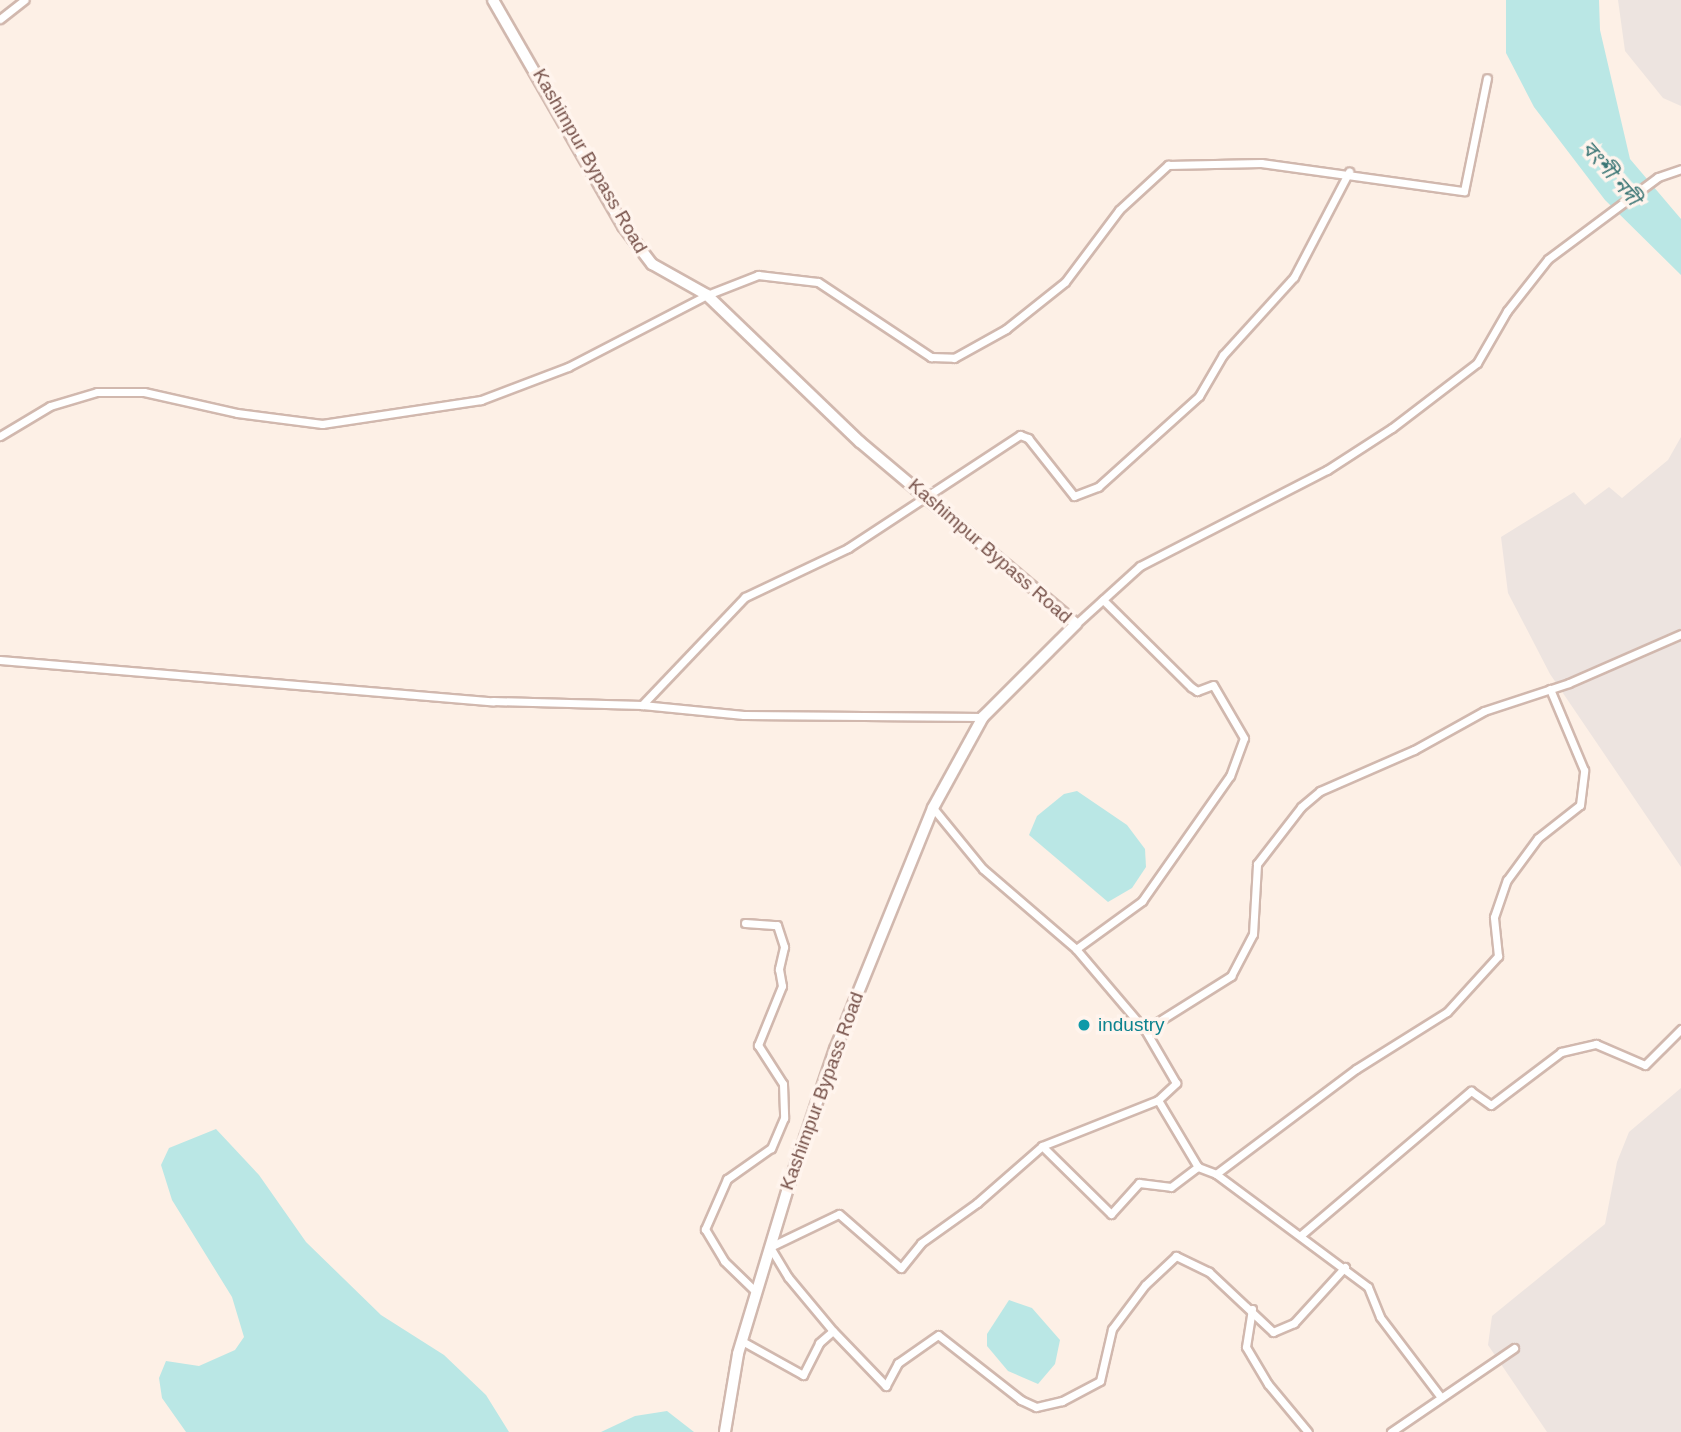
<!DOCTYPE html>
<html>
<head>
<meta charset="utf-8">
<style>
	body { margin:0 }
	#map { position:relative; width:1681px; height:1432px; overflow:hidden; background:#fdf0e6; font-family:Arial,"Noto Sans Bengali",sans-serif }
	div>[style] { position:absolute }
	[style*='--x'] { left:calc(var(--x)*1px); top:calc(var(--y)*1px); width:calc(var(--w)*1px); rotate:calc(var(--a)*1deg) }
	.industrial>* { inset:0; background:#ede4e0 }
	.water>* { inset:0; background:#bae7e5 }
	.roads { filter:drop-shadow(2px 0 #d1b8ae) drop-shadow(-2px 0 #d1b8ae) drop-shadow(0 2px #d1b8ae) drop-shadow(0 -2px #d1b8ae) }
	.minor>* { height:7px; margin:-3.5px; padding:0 3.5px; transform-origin:3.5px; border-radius:3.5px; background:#fff }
	.secondary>* { height:10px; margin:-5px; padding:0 5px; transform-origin:5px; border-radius:5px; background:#fff }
	.dots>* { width:19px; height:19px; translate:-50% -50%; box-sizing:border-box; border:4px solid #fff4ed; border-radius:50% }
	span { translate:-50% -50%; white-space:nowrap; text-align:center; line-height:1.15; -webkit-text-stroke:7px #fff4ed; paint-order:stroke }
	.street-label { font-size:19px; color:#77524a }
	.culture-label { font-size:19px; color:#0d838f }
	.left { translate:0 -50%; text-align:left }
	.water-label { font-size:21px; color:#3a7574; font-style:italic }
</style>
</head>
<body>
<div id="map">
	<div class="industrial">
		<div style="clip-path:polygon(1618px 0,1681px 0,1681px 106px,1663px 98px,1625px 51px)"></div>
		<div style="clip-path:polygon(1681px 437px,1681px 867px,1550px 674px,1508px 593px,1501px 537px,1574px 492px,1585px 505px,1609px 487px,1622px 498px,1668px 460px)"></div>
		<div style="clip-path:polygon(1681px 1088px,1681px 1432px,1547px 1432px,1488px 1345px,1492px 1316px,1605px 1224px,1617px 1162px,1629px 1132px)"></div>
	</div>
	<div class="water">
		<div style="clip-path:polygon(1506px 0,1599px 0,1600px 30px,1630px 159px,1681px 219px,1681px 275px,1605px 200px,1534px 107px,1506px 53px)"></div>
		<div style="clip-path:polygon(1077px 791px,1127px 825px,1145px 849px,1146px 867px,1132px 888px,1108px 902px,1029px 835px,1037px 816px,1064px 794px)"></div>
		<div style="clip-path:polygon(216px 1129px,259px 1175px,306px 1242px,381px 1315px,444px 1355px,486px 1395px,509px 1432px,186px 1432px,162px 1398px,159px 1378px,166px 1361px,199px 1366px,235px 1350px,244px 1337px,232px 1297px,172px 1200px,161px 1165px,169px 1148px)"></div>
		<div style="clip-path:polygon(1009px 1300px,1032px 1308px,1060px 1340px,1055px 1364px,1038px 1384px,1008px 1371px,987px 1346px,987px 1334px)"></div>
		<div style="clip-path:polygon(667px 1411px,694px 1432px,601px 1432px,635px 1416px)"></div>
	</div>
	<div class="roads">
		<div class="minor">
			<div style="--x:0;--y:19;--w:31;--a:-38"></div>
			<div style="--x:0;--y:436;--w:58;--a:-31"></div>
			<div style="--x:50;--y:406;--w:49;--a:-16.6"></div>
			<div style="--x:97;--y:392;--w:47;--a:0"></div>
			<div style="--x:144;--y:392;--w:95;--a:12.7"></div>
			<div style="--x:237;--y:413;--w:86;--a:7.4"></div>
			<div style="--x:322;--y:424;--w:161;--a:-8.6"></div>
			<div style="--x:481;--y:400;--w:93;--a:-20.8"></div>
			<div style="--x:568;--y:367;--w:157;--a:-27.4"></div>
			<div style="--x:707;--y:295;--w:55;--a:-21.4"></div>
			<div style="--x:758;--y:275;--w:60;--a:6.7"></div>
			<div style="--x:818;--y:282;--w:136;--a:33.6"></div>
			<div style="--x:931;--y:357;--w:23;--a:2"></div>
			<div style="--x:954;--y:358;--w:60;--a:-29.1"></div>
			<div style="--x:1006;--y:329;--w:75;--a:-38.5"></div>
			<div style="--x:1065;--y:282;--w:90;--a:-53.1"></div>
			<div style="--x:1119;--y:210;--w:67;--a:-42.6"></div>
			<div style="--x:1168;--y:165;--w:93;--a:-1.2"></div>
			<div style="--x:1261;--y:163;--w:205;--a:7.9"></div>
			<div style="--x:1464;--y:191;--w:115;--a:-78.5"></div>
			<div style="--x:1076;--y:624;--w:86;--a:-42.2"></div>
			<div style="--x:1140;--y:566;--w:210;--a:-27.2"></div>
			<div style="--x:1327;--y:470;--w:77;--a:-32.9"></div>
			<div style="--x:1392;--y:428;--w:107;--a:-37.4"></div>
			<div style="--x:1477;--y:363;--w:60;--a:-60"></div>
			<div style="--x:1507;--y:311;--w:66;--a:-51.7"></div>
			<div style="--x:1548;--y:259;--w:137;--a:-36.7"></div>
			<div style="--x:1658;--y:177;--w:24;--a:-19"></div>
			<div style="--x:0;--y:660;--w:495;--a:4.8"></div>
			<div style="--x:493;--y:701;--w:149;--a:1.5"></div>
			<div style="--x:642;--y:705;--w:102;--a:5.6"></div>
			<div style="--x:744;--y:715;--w:239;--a:0.5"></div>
			<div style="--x:642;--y:705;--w:149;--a:-46.4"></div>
			<div style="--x:745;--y:597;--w:114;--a:-25.4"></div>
			<div style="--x:848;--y:548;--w:206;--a:-33.3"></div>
			<div style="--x:1020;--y:435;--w:9;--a:21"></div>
			<div style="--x:1028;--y:438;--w:74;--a:51.6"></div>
			<div style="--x:1074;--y:496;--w:26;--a:-21"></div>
			<div style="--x:1098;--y:487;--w:136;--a:-42"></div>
			<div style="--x:1199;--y:396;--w:48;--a:-59.7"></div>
			<div style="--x:1223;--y:355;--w:105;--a:-47.7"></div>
			<div style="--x:1294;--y:277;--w:119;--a:-62.4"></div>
			<div style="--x:933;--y:808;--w:79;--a:50.7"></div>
			<div style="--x:983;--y:869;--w:123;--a:40.7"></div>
			<div style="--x:1076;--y:949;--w:106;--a:49.6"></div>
			<div style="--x:745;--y:923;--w:32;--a:4"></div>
			<div style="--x:777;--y:925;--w:23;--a:72"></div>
			<div style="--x:784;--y:947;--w:23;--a:103"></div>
			<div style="--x:779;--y:969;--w:17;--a:80"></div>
			<div style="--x:782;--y:986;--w:64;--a:112.1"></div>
			<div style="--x:758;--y:1045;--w:46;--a:57.3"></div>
			<div style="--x:783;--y:1084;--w:34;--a:88"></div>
			<div style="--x:784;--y:1118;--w:33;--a:113"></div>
			<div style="--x:771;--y:1148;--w:54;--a:144.8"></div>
			<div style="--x:727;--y:1179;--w:55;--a:113.7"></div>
			<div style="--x:705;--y:1229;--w:37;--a:59"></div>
			<div style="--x:724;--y:1261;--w:45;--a:44.1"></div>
			<div style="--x:1076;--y:949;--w:82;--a:-36"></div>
			<div style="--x:1142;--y:901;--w:153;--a:-54.9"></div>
			<div style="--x:1230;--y:776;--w:40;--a:-69.8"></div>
			<div style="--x:1244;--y:738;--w:61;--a:-120.3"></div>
			<div style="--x:1213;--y:685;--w:17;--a:159"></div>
			<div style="--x:1197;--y:691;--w:7;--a:-146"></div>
			<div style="--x:1191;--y:687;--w:124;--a:-135.3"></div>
			<div style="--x:1158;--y:1100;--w:78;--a:59.2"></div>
			<div style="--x:1198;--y:1167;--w:19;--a:21"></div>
			<div style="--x:1216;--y:1174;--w:189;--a:36.6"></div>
			<div style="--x:1368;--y:1287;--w:32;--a:68"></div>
			<div style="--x:1380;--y:1317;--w:99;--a:52.8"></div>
			<div style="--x:1042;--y:1146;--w:97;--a:44.6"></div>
			<div style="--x:1111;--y:1214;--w:42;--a:-47.9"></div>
			<div style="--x:1139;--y:1183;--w:32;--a:7"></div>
			<div style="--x:1171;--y:1187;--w:34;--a:-37"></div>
			<div style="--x:1216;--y:1174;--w:175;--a:-36.9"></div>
			<div style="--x:1356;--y:1069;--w:107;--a:-32.1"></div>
			<div style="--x:1447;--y:1012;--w:76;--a:-47.7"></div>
			<div style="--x:1498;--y:956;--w:39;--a:-96"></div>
			<div style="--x:1494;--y:917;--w:39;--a:-71"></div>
			<div style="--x:1507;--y:880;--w:52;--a:-53.6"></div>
			<div style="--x:1538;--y:838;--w:53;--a:-38.2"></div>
			<div style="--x:1580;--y:805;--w:35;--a:-83"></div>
			<div style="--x:1584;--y:770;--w:88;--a:-112.8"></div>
			<div style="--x:1301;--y:1235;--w:223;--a:-40.3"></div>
			<div style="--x:1471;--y:1091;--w:24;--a:35"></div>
			<div style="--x:1491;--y:1105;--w:88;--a:-37.1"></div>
			<div style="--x:1561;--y:1052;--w:36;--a:-13"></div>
			<div style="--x:1596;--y:1044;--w:53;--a:23.2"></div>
			<div style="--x:1645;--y:1065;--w:51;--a:-45"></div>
			<div style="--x:1345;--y:1267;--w:76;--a:132.3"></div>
			<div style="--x:1294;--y:1323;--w:23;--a:157"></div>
			<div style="--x:1273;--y:1332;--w:88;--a:-136.8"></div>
			<div style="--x:1209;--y:1272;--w:37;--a:-154"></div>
			<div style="--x:1176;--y:1256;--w:42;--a:136.9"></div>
			<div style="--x:1145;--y:1285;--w:55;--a:126.9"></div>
			<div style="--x:1112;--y:1329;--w:53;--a:103"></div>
			<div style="--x:1100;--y:1381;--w:43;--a:152.2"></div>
			<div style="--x:1062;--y:1401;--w:27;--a:167"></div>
			<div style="--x:1036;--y:1407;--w:17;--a:-155"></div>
			<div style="--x:1021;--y:1400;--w:105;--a:-141.9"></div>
			<div style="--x:938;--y:1335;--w:49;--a:145"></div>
			<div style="--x:898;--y:1363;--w:26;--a:118"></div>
			<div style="--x:886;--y:1386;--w:76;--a:-133.9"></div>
			<div style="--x:833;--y:1331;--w:70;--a:-129.8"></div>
			<div style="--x:788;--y:1277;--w:35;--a:-121"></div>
			<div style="--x:770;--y:1247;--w:76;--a:-25.6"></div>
			<div style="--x:839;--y:1214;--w:82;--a:41.1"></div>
			<div style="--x:901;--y:1268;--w:32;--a:-51"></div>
			<div style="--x:921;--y:1243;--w:69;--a:-35.5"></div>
			<div style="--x:977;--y:1203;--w:86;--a:-41.2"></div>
			<div style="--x:1042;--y:1146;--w:125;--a:-21.6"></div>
			<div style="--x:1158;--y:1100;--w:25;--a:-43"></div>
			<div style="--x:1176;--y:1083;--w:61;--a:-120.3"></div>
			<div style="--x:1145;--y:1030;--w:102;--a:-32.1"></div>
			<div style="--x:1231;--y:976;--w:47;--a:-62.4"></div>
			<div style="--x:1253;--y:934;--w:70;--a:-86.7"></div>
			<div style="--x:1257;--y:864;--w:72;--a:-52.3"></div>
			<div style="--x:1301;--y:807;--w:25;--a:-40"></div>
			<div style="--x:1320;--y:791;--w:103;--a:-23.6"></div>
			<div style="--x:1414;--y:750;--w:80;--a:-29.1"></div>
			<div style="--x:1484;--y:711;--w:89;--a:-18.2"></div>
			<div style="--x:1569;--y:683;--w:122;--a:-23.6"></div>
			<div style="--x:1252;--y:1309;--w:38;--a:99"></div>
			<div style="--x:1246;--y:1347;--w:43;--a:59.3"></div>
			<div style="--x:1268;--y:1384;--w:62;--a:50.2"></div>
			<div style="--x:742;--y:1341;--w:70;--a:29.1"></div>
			<div style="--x:803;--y:1375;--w:36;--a:-63"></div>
			<div style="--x:819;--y:1343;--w:18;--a:-41"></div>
			<div style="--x:1391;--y:1432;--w:149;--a:-34.3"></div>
		</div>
		<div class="secondary">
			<div style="--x:493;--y:0;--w:261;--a:60.1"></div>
			<div style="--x:623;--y:226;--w:48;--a:52.7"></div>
			<div style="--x:652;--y:264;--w:63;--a:29.4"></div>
			<div style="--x:707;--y:295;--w:212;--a:43.9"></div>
			<div style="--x:860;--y:442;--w:282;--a:40.1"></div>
			<div style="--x:1076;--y:624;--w:132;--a:135"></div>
			<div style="--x:983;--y:717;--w:104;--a:118.8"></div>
			<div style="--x:933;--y:808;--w:260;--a:112.1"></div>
			<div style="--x:835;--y:1049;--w:147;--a:108.7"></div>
			<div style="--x:788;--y:1188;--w:173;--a:106.8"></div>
			<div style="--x:738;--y:1354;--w:79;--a:99.5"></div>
		</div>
	</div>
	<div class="dots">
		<div style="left:1084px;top:1025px;background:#0f9aa8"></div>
	</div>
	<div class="street-label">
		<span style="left:590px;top:161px;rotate:60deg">Kashimpur Bypass Road</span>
		<span style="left:990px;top:551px;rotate:41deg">Kashimpur Bypass Road</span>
		<span style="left:822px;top:1091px;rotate:-70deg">Kashimpur Bypass Road</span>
	</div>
	<div class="culture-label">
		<span class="left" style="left:1098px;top:1025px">industry</span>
	</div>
	<div class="water-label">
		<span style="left:1611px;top:173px;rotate:49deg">বংশী নদী</span>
	</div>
</div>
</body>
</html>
